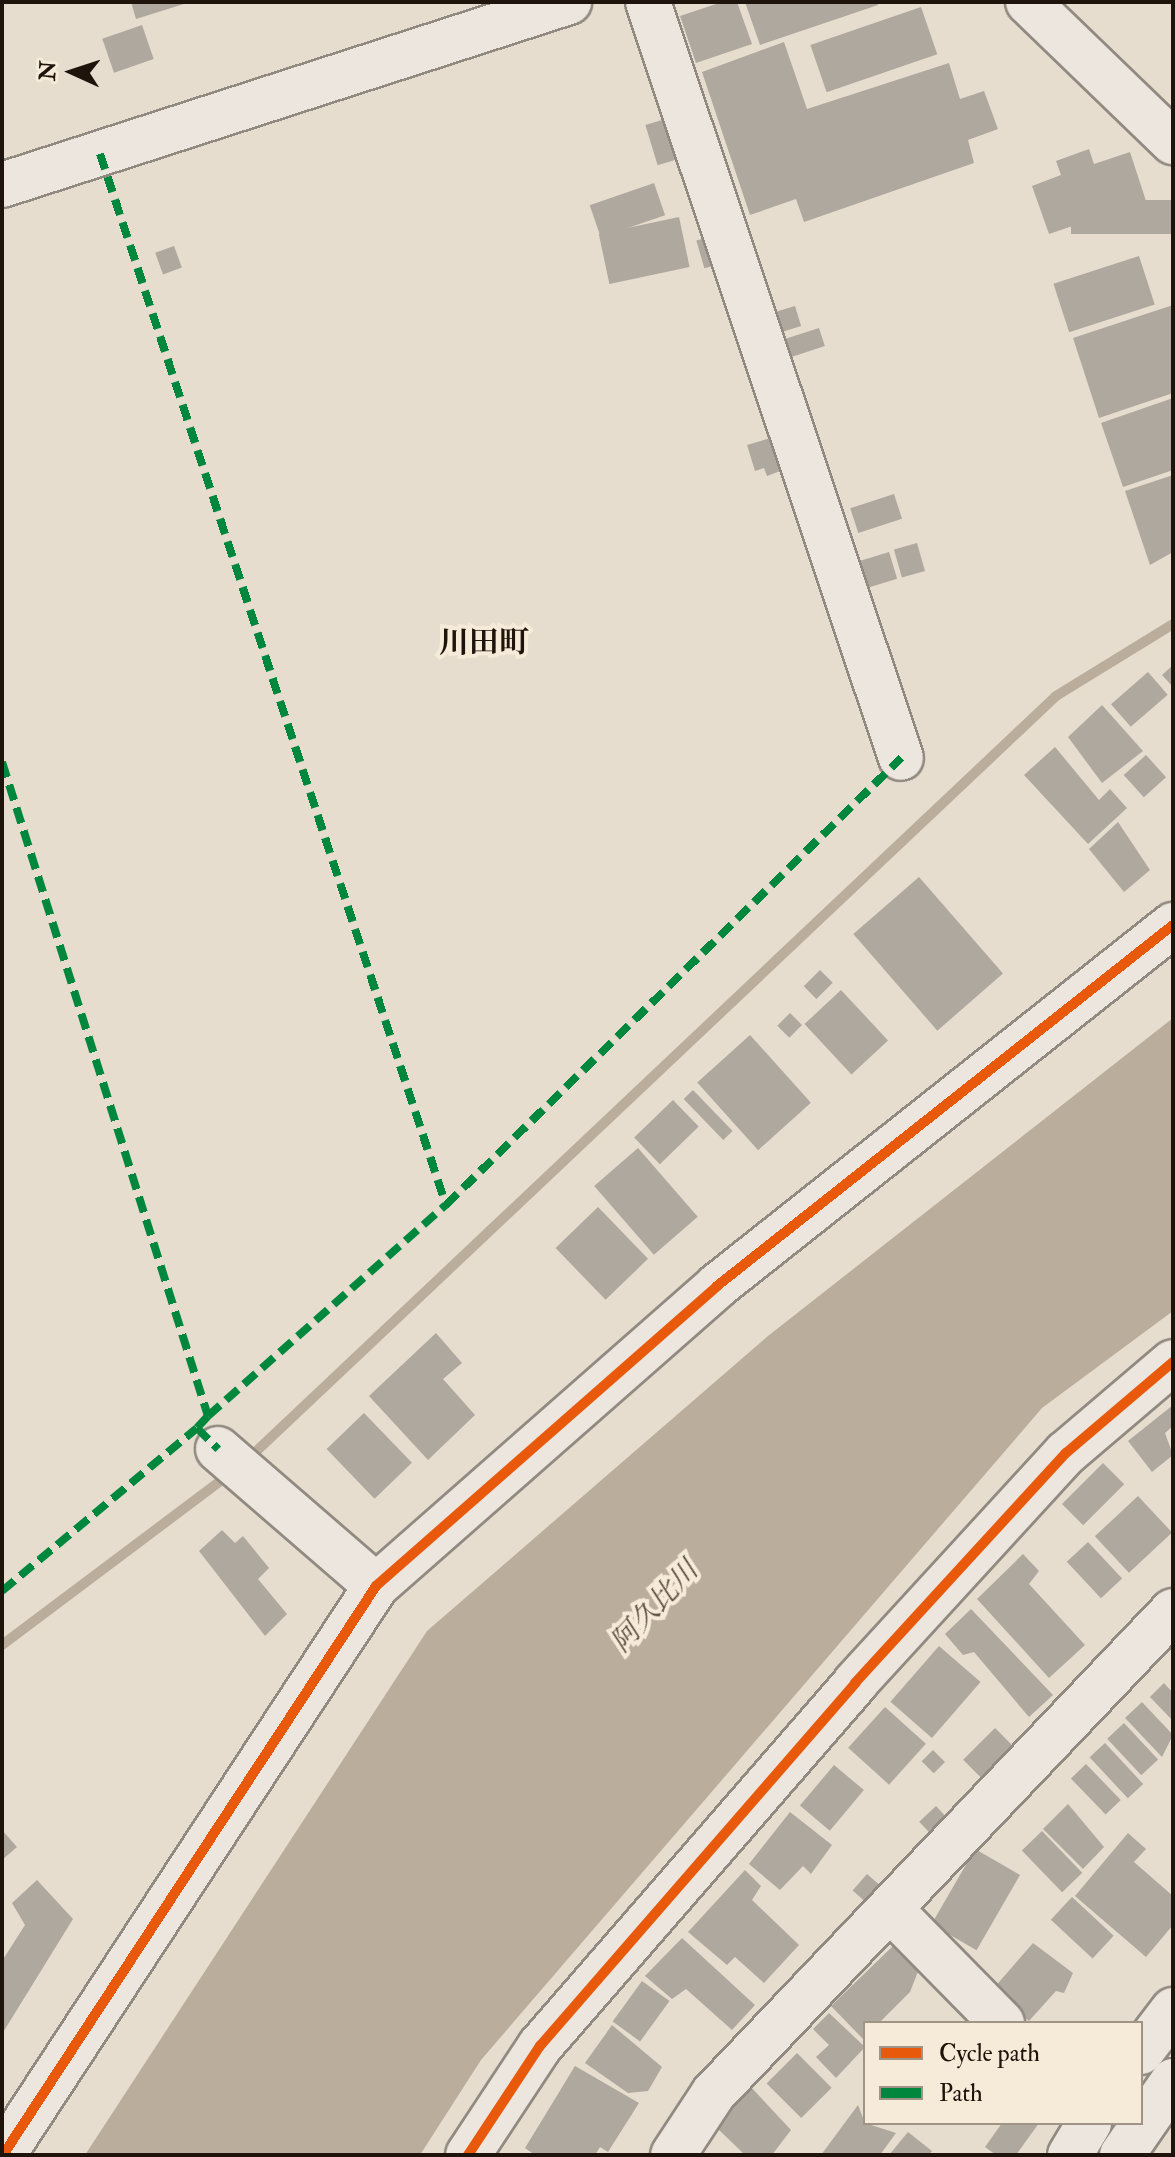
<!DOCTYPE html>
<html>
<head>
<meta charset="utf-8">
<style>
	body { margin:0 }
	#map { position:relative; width:1175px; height:2157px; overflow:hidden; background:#e6ddce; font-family:"IM FELL Double Pica","Noto Serif JP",serif }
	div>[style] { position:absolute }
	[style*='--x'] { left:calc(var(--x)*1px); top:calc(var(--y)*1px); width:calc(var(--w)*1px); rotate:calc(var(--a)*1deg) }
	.water>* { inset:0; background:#bbad9b }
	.stream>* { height:10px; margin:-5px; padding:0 5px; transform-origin:5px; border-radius:5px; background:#bbad9b }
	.building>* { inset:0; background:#afa89e; transform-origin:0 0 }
	.roads { filter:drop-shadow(2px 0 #918a81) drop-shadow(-2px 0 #918a81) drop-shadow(0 2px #918a81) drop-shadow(0 -2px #918a81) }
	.minor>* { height:44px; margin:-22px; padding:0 22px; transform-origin:22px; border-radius:22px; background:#ece6df }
	.quiet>* { height:8px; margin-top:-4px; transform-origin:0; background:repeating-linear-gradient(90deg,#00873e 0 16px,transparent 0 24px) }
	.cycleway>* { height:10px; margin:-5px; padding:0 5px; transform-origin:5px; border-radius:5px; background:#e8590c }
	span { translate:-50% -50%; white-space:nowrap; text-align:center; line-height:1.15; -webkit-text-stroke:8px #f6ead9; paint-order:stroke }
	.water-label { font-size:28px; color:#5d5042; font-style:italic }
	.quarter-label { font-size:30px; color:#1e140c; font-weight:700 }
	.frame { position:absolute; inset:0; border:4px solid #1e140c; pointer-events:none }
	.legend { position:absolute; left:863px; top:2021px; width:280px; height:104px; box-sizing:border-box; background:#f6ead9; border:2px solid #a09487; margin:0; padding:10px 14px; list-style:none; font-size:24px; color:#1e140c }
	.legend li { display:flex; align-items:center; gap:16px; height:40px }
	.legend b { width:40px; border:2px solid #a09487 }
	.north { position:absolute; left:32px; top:32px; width:80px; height:80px; -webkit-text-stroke:6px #f6ead9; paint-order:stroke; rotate:273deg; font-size:22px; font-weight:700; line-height:32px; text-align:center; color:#1e140c }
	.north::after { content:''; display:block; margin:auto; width:28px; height:36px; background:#1e140c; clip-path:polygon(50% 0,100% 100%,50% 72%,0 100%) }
</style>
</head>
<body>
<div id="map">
	<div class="water">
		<div style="clip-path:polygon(1173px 1018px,1173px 1311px,1042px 1408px,481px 2060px,420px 2155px,85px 2155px,427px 1631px,768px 1336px)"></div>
	</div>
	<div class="stream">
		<div style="--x:246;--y:1461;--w:1114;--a:-43.36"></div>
		<div style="--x:1056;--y:696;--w:137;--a:-31.6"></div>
		<div style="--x:2;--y:1645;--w:286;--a:-36.9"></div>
	</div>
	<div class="building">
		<div style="clip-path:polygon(131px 2px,187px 2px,187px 3px,136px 19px)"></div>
		<div style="clip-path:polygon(722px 2px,737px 2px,752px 44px,696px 63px,680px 16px)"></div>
		<div style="clip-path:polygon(745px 2px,877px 2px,878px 5px,760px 45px)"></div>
		<div style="left:921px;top:7px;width:50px;height:117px;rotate:71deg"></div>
		<div style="left:142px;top:25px;width:36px;height:42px;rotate:71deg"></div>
		<div style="clip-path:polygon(784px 42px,807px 109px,949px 63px,960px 99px,984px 91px,998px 129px,968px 140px,974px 163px,804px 222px,796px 199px,750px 215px,702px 72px)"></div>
		<div style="left:675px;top:116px;width:42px;height:31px;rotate:73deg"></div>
		<div style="clip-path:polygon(1089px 149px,1094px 164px,1130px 152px,1146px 201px,1049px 234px,1032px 186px,1061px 175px,1056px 161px)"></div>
		<div style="left:654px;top:183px;width:34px;height:68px;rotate:71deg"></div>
		<div style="left:1173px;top:200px;width:34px;height:102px;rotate:90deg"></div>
		<div style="left:679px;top:217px;width:51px;height:82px;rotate:78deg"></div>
		<div style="left:705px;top:238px;width:29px;height:9px;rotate:74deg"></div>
		<div style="left:174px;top:246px;width:23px;height:20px;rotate:70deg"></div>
		<div style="left:1139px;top:256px;width:51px;height:90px;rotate:72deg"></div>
		<div style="clip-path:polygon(1173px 305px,1173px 393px,1099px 418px,1073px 338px)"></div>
		<div style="left:795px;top:306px;width:21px;height:20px;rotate:73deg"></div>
		<div style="left:819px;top:328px;width:19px;height:36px;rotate:72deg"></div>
		<div style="clip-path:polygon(1173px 398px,1173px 470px,1123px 487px,1101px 423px)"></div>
		<div style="clip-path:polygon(777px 436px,788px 468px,767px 476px,764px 468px,755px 471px,747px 445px)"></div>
		<div style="clip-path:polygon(1173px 475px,1173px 552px,1150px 565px,1125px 491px)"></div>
		<div style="left:894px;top:494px;width:26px;height:46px;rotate:72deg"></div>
		<div style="left:917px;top:543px;width:29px;height:24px;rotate:74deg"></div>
		<div style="left:889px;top:552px;width:28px;height:35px;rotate:73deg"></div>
		<div style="clip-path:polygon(1173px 665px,1173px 687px,1162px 675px)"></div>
		<div style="left:1148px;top:672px;width:30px;height:49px;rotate:49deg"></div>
		<div style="clip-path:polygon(1102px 705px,1143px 751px,1102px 783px,1068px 737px)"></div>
		<div style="clip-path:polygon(1055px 747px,1099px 800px,1110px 789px,1127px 808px,1088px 844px,1024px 775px)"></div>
		<div style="left:1146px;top:755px;width:30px;height:30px;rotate:48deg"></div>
		<div style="clip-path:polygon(1118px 822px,1150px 870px,1124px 892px,1089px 849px)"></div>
		<div style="left:919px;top:877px;width:128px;height:87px;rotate:49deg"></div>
		<div style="left:820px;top:970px;width:18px;height:23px;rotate:45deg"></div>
		<div style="left:841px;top:990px;width:69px;height:50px;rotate:47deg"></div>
		<div style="left:790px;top:1013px;width:17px;height:18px;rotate:45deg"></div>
		<div style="left:750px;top:1035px;width:91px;height:71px;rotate:48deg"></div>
		<div style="left:693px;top:1090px;width:57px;height:13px;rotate:46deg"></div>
		<div style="left:673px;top:1100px;width:37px;height:54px;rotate:46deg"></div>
		<div style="left:638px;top:1148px;width:91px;height:58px;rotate:49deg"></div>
		<div style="left:598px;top:1207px;width:72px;height:59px;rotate:46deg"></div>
		<div style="clip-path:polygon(436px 1333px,462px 1363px,443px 1379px,475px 1415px,428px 1460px,369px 1396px)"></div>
		<div style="clip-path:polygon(1173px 1405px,1173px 1426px,1165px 1433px,1173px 1455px,1152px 1472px,1128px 1441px)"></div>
		<div style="left:364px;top:1413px;width:69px;height:52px;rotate:46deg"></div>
		<div style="left:1103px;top:1463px;width:30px;height:58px;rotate:45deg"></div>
		<div style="left:1138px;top:1496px;width:50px;height:59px;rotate:47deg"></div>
		<div style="clip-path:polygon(222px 1530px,235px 1543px,243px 1536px,269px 1568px,258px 1579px,287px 1614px,265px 1636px,199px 1551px)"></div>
		<div style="left:1088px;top:1542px;width:50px;height:29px;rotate:47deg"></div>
		<div style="clip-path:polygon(1023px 1554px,1039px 1571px,1029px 1584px,1085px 1645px,1049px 1678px,977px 1599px)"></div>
		<div style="clip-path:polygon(971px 1609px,1053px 1695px,1029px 1717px,974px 1652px,963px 1655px,945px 1634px)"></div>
		<div style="left:939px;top:1646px;width:55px;height:74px;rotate:41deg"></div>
		<div style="clip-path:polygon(1164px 1683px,1173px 1693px,1173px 1721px,1150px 1697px)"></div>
		<div style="clip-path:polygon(1142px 1702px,1173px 1735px,1162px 1757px,1125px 1718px)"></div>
		<div style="left:885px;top:1707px;width:55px;height:55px;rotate:42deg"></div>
		<div style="left:1124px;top:1723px;width:50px;height:23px;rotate:47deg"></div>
		<div style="left:995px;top:1728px;width:30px;height:45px;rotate:45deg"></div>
		<div style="left:1105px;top:1743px;width:56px;height:21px;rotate:47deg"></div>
		<div style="left:933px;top:1750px;width:17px;height:16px;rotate:45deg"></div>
		<div style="left:1086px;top:1764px;width:50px;height:21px;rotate:46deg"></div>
		<div style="left:834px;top:1765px;width:39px;height:53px;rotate:40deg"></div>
		<div style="clip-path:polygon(1068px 1804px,1104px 1847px,1083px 1869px,1043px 1829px)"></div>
		<div style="left:936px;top:1806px;width:21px;height:23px;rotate:47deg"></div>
		<div style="clip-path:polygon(790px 1812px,832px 1845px,811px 1874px,803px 1866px,780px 1890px,749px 1864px)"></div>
		<div style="clip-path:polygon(2px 1830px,17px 1847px,2px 1860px)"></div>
		<div style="left:1042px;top:1831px;width:58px;height:28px;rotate:46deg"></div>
		<div style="clip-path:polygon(1128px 1833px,1146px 1849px,1134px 1862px,1173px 1896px,1173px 1925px,1146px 1957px,1075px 1896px)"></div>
		<div style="left:975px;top:1849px;width:52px;height:87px;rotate:30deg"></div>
		<div style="clip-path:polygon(745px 1870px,761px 1886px,752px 1900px,799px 1945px,764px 1983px,735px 1957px,727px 1965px,688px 1932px)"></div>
		<div style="left:867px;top:1874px;width:23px;height:22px;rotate:41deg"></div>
		<div style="clip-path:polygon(37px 1880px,73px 1919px,2px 2034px,2px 1961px,25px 1925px,12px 1903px)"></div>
		<div style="left:1072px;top:1897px;width:57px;height:31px;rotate:43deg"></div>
		<div style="clip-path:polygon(682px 1938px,755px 2005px,732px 2030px,686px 1989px,672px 1999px,645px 1976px)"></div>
		<div style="clip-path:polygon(1033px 1943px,1073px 1973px,1064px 1993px,1056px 1991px,1029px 2021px,993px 1989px)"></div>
		<div style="clip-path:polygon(894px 1945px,919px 1969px,910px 1992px,879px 2023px,865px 2023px,863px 2039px,831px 2006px)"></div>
		<div style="left:642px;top:1981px;width:34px;height:50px;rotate:36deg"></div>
		<div style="clip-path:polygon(829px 2013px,865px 2047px,836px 2078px,816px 2057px,829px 2045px,813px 2029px)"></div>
		<div style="clip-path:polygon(612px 2025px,662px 2067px,648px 2091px,628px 2093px,585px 2063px)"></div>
		<div style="left:797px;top:2053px;width:49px;height:43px;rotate:45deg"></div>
		<div style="clip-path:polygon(575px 2066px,639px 2103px,608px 2152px,600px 2147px,595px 2155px,535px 2155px,525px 2148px)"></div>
		<div style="clip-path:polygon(750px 2086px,791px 2130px,772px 2155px,745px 2155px,718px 2129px)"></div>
		<div style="clip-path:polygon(858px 2105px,865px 2123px,896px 2133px,880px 2155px,821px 2155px)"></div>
		<div style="clip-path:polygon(1002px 2123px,1039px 2123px,1016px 2155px,996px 2155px,985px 2147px)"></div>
		<div style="clip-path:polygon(908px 2132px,932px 2151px,929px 2155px,889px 2155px)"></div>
	</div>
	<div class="roads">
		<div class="minor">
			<div style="--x:648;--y:2;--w:797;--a:71.5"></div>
			<div style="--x:1028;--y:2;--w:202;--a:44"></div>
			<div style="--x:2;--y:185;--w:596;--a:-17.89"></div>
			<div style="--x:218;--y:1449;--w:209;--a:40.9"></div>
			<div style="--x:892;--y:1911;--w:157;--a:45.5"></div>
			<div style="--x:1141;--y:2052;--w:53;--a:-52.7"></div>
			<div style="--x:3;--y:2155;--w:680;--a:-56.75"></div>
			<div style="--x:376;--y:1586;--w:454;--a:-41.3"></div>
			<div style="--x:717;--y:1286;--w:582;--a:-38.37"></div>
			<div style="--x:468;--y:2155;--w:131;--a:-56.6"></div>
			<div style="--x:540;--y:2046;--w:481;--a:-49"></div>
			<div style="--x:855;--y:1683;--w:312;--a:-47.5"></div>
			<div style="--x:1066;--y:1453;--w:140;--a:-40.4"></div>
			<div style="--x:673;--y:2155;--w:73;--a:-56.7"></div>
			<div style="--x:713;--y:2094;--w:667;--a:-46.4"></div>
			<div style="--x:1070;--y:2155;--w:37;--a:-59"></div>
			<div style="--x:1122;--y:2155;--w:90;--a:-55.4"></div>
		</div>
	</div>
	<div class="quiet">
		<div style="--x:100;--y:154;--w:1106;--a:71.78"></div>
		<div style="--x:2;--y:762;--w:686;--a:72.52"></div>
		<div style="--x:208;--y:1416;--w:16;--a:133"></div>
		<div style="--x:197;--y:1428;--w:30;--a:45"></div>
		<div style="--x:208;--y:1416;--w:318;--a:-41.6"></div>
		<div style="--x:446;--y:1205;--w:638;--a:-44.49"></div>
		<div style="--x:2;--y:1591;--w:254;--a:-39.9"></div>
	</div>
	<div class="cycleway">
		<div style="--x:3;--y:2155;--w:680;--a:-56.75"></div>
		<div style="--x:376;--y:1586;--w:454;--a:-41.3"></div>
		<div style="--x:717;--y:1286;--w:582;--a:-38.37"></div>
		<div style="--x:468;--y:2155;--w:131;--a:-56.6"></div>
		<div style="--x:540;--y:2046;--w:481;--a:-49"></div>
		<div style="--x:855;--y:1683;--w:312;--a:-47.5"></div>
		<div style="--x:1066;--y:1453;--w:140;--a:-40.4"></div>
	</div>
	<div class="water-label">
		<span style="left:655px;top:1607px;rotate:-47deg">阿久比川</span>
	</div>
	<div class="quarter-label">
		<span style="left:484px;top:643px">川田町</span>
	</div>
	<div class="frame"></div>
	<ul class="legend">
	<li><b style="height:10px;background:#e8590c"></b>Cycle path</li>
	<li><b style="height:10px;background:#00873e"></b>Path</li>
	</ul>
	<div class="north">N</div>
</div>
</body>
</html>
